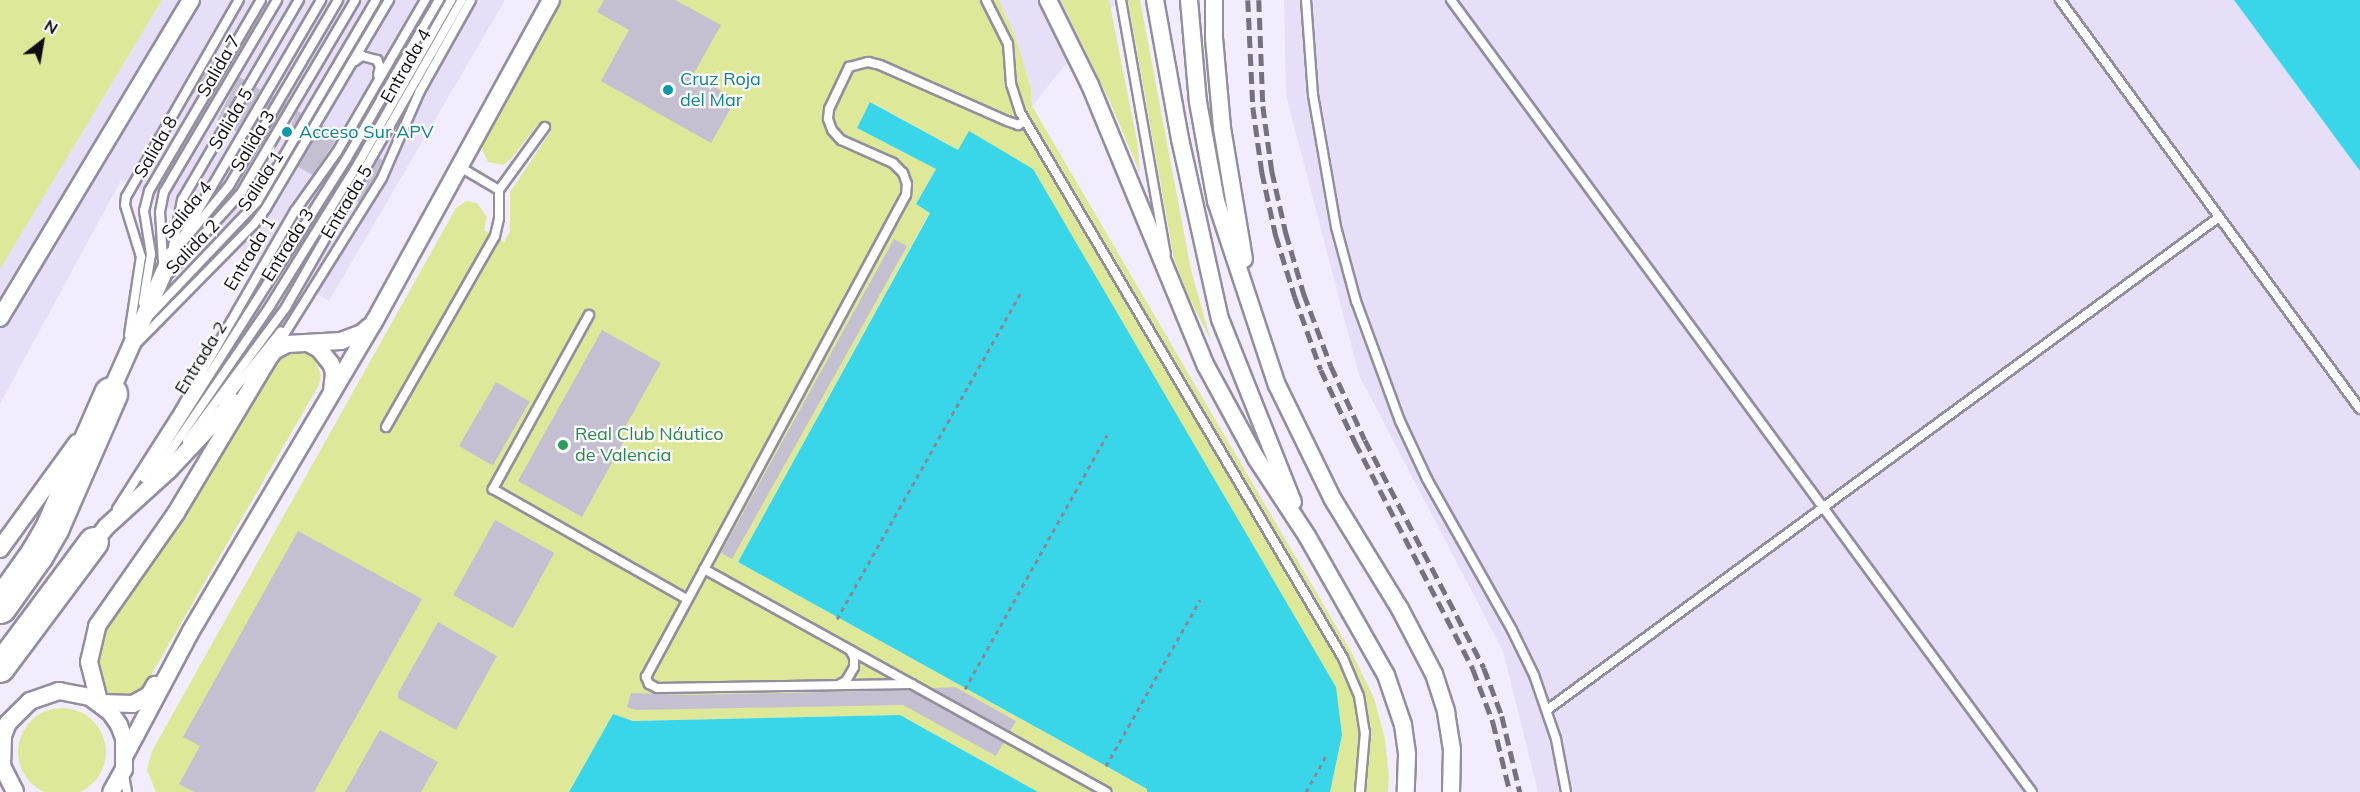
<!DOCTYPE html>
<html>
<head>
<meta charset="utf-8">
<style>
	body { margin:0 }
	#map { position:relative; width:2360px; height:792px; overflow:hidden; background:#f2ecfe; font-family:Mulish,sans-serif }
	div>[style] { position:absolute }
	[style*='--x'] { left:calc(var(--x)*1px); top:calc(var(--y)*1px); width:calc(var(--w)*1px); rotate:calc(var(--a)*1deg) }
	.built>* { inset:0; background:#e7dff7 }
	.green>* { inset:0; background:#dde999 }
	.round { border-radius:50% }
	.water>* { inset:0; background:#39d5e8 }
	.building>* { inset:0; background:#c5c0d1; transform-origin:0 0 }
	.path>* { height:3px; margin-top:-1.5px; transform-origin:0; background:repeating-linear-gradient(90deg,#8b8794 0 4.5px,transparent 0 9px) }
	.roads { filter:drop-shadow(2px 0 #938e9e) drop-shadow(-2px 0 #938e9e) drop-shadow(0 2px #938e9e) drop-shadow(0 -2px #938e9e) }
	.service>* { height:8px; margin:-4px; padding:0 4px; transform-origin:4px; border-radius:4px; background:#fff }
	.minor>* { height:16px; margin:-8px; padding:0 8px; transform-origin:8px; border-radius:8px; background:#fff }
	.trunk>* { height:28px; margin:-14px; padding:0 14px; transform-origin:14px; border-radius:14px; background:#fff }
	.motorway>* { height:32px; margin:-16px; padding:0 16px; transform-origin:16px; border-radius:16px; background:#fff }
	.rail>* { height:4.5px; margin-top:-2.25px; transform-origin:0; background:repeating-linear-gradient(90deg,#75717d 0 12px,transparent 0 18px) }
	.dots>* { width:16px; height:16px; translate:-50% -50%; box-sizing:border-box; border:3px solid #fdfdfd; border-radius:50% }
	span { translate:-50% -50%; white-space:nowrap; text-align:center; line-height:1.15; -webkit-text-stroke:4.5px #fdfdfd; paint-order:stroke }
	.street-label { font-size:18px; color:#0f0d13 }
	.culture-label { font-size:18px; color:#0d838f }
	.left { translate:0 -50%; text-align:left }
	.leisure-label { font-size:18px; color:#27864d }
	.north { position:absolute; left:12px; top:12px; width:60px; height:60px; -webkit-text-stroke:4px #fdfdfd; paint-order:stroke; rotate:31deg; font-size:16px; font-weight:700; line-height:24px; text-align:center; color:#0f0d13 }
	.north::after { content:''; display:block; margin:auto; width:21px; height:27px; background:#0f0d13; clip-path:polygon(50% 0,100% 100%,50% 72%,0 100%) }
</style>
</head>
<body>
<div id="map">
	<div class="built">
		<div style="clip-path:polygon(0 0,505px 0,329px 301px,121px 180px,0 404px)"></div>
		<div style="clip-path:polygon(999px 0,1118px 0,1032px 106px,1031px 88px,1015px 35px)"></div>
		<div style="clip-path:polygon(1284px 0,2234px 0,2360px 171px,2360px 792px,1538px 792px,1503px 651px,1359px 375px,1286px 95px)"></div>
	</div>
	<div class="green">
		<div style="clip-path:polygon(0 0,162px 0,0 269px)"></div>
		<div style="clip-path:polygon(561px 0,999px 0,1015px 35px,1031px 88px,1032px 106px,1353px 655px,1374px 698px,1385px 739px,1389px 777px,1388px 792px,1330px 792px,1342px 735px,969px 132px,958px 150px,871px 102px,857px 128px,936px 169px,916px 204px,930px 212px,738px 562px,1106px 766px,1148px 789px,1147px 792px,1038px 792px,900px 715px,632px 721px,613px 714px,569px 792px,156px 792px,147px 770px,152px 751px,456px 208px,466px 201px,477px 203px,487px 217px,484px 230px,504px 242px,510px 232px,510px 192px,551px 131px,538px 124px,511px 159px,503px 165px,488px 162px,481px 147px)"></div>
		<div style="clip-path:polygon(1061px 0,1109px 0,1137px 141px,1140px 173px,1110px 102px)"></div>
		<div style="clip-path:polygon(1128px 0,1140px 0,1191px 270px,1211px 341px,1188px 295px,1174px 259px)"></div>
		<div style="clip-path:polygon(289px 351px,301px 351px,314px 358px,321px 375px,319px 385px,147px 682px,134px 694px,115px 697px,107px 693px,100px 674px,97px 649px,101px 631px,159px 554px,281px 355px)"></div>
		<div class="round" style="left:18px;top:708px;width:88px;height:88px"></div>
	</div>
	<div class="water">
		<div style="clip-path:polygon(2234px 0,2360px 0,2360px 171px)"></div>
		<div style="clip-path:polygon(870px 102px,958px 150px,969px 131px,1033px 169px,1336px 687px,1342px 735px,1330px 792px,1147px 792px,1147px 789px,1106px 766px,738px 562px,930px 213px,916px 204px,936px 169px,857px 128px)"></div>
		<div style="clip-path:polygon(613px 714px,633px 721px,900px 715px,1038px 792px,569px 792px)"></div>
	</div>
	<div class="building">
		<div style="clip-path:polygon(604px 0,675px 0,721px 25px,693px 75px,736px 99px,711px 143px,601px 81px,629px 30px,597px 12px)"></div>
		<div style="left:212px;top:61px;width:5px;height:48px;rotate:37deg"></div>
		<div style="left:239px;top:77px;width:7px;height:48px;rotate:27deg"></div>
		<div style="left:256px;top:87px;width:6px;height:48px;rotate:31deg"></div>
		<div style="clip-path:polygon(272px 96px,274px 97px,249px 139px,248px 138px)"></div>
		<div style="clip-path:polygon(285px 103px,286px 104px,262px 146px,260px 145px)"></div>
		<div style="left:297px;top:111px;width:5px;height:48px;rotate:22deg"></div>
		<div style="clip-path:polygon(322px 125px,339px 135px,313px 175px,298px 167px)"></div>
		<div style="clip-path:polygon(379px 158px,383px 160px,376px 175px,359px 203px,355px 200px)"></div>
		<div style="clip-path:polygon(894px 239px,907px 246px,732px 559px,721px 553px)"></div>
		<div style="clip-path:polygon(602px 330px,661px 363px,619px 438px,624px 441px,582px 517px,518px 481px)"></div>
		<div style="left:496px;top:382px;width:39px;height:74px;rotate:30deg"></div>
		<div style="left:495px;top:520px;width:68px;height:86px;rotate:29deg"></div>
		<div style="clip-path:polygon(298px 531px,422px 599px,314px 792px,194px 792px,179px 784px,200px 746px,183px 737px)"></div>
		<div style="clip-path:polygon(438px 622px,497px 656px,456px 730px,398px 698px,398px 693px)"></div>
		<div style="clip-path:polygon(955px 687px,1016px 721px,1010px 731px,932px 688px)"></div>
		<div style="clip-path:polygon(910px 690px,1004px 742px,996px 756px,903px 705px,635px 710px,627px 707px,631px 693px,692px 695px)"></div>
		<div style="clip-path:polygon(380px 730px,438px 762px,421px 792px,345px 792px)"></div>
	</div>
	<div class="path">
		<div style="--x:837;--y:619;--w:377;--a:-60.6"></div>
		<div style="--x:965;--y:689;--w:291;--a:-60.8"></div>
		<div style="--x:1106;--y:766;--w:191;--a:-60.5"></div>
		<div style="--x:1306;--y:792;--w:43;--a:-61.1"></div>
	</div>
	<div class="roads">
		<div class="service">
			<div style="--x:986;--y:0;--w:49;--a:63.4"></div>
			<div style="--x:1008;--y:44;--w:40;--a:85.7"></div>
			<div style="--x:1011;--y:84;--w:29;--a:72"></div>
			<div style="--x:1020;--y:112;--w:634;--a:59.39"></div>
			<div style="--x:1343;--y:658;--w:41;--a:67.2"></div>
			<div style="--x:1359;--y:696;--w:36;--a:81"></div>
			<div style="--x:1365;--y:732;--w:60;--a:94.8"></div>
			<div style="--x:1121;--y:0;--w:258;--a:80"></div>
			<div style="--x:1306;--y:0;--w:95;--a:85.8"></div>
			<div style="--x:1313;--y:95;--w:134;--a:80.1"></div>
			<div style="--x:1336;--y:227;--w:77;--a:74.9"></div>
			<div style="--x:1356;--y:301;--w:128;--a:69.9"></div>
			<div style="--x:1400;--y:421;--w:64;--a:65"></div>
			<div style="--x:1427;--y:479;--w:173;--a:60.6"></div>
			<div style="--x:1512;--y:630;--w:50;--a:63.9"></div>
			<div style="--x:1534;--y:675;--w:68;--a:71"></div>
			<div style="--x:1556;--y:739;--w:54;--a:79.3"></div>
			<div style="--x:1451;--y:0;--w:982;--a:53.74"></div>
			<div style="--x:2060;--y:0;--w:507;--a:53.74"></div>
			<div style="--x:355;--y:61;--w:9;--a:-36"></div>
			<div style="--x:362;--y:56;--w:16;--a:15"></div>
			<div style="--x:377;--y:60;--w:8;--a:67"></div>
			<div style="--x:380;--y:67;--w:8;--a:104"></div>
			<div style="--x:460;--y:167;--w:45;--a:30.5"></div>
			<div style="--x:499;--y:190;--w:78;--a:-53.9"></div>
			<div style="--x:182;--y:238;--w:276;--a:-59.7"></div>
			<div style="--x:172;--y:252;--w:53;--a:-79.1"></div>
			<div style="--x:182;--y:200;--w:232;--a:-59.7"></div>
			<div style="--x:171;--y:256;--w:91;--a:-50.4"></div>
			<div style="--x:229;--y:186;--w:216;--a:-59.6"></div>
			<div style="--x:163;--y:262;--w:50;--a:-93.4"></div>
			<div style="--x:160;--y:212;--w:20;--a:-79"></div>
			<div style="--x:164;--y:192;--w:223;--a:-59.5"></div>
			<div style="--x:169;--y:273;--w:108;--a:-48"></div>
			<div style="--x:241;--y:193;--w:224;--a:-59.4"></div>
			<div style="--x:143;--y:303;--w:50;--a:-80.7"></div>
			<div style="--x:151;--y:254;--w:44;--a:-99.2"></div>
			<div style="--x:144;--y:211;--w:21;--a:-76"></div>
			<div style="--x:149;--y:191;--w:221;--a:-59.6"></div>
			<div style="--x:589;--y:315;--w:199;--a:118.9"></div>
			<div style="--x:493;--y:489;--w:223;--a:29.6"></div>
			<div style="--x:149;--y:316;--w:157;--a:-46.5"></div>
			<div style="--x:257;--y:202;--w:234;--a:-59.5"></div>
			<div style="--x:129;--y:335;--w:79;--a:-81.3"></div>
			<div style="--x:141;--y:257;--w:54;--a:-107.1"></div>
			<div style="--x:125;--y:205;--w:8;--a:-83"></div>
			<div style="--x:126;--y:197;--w:227;--a:-60.2"></div>
			<div style="--x:137;--y:343;--w:167;--a:-45.5"></div>
			<div style="--x:254;--y:224;--w:20;--a:-53"></div>
			<div style="--x:266;--y:208;--w:242;--a:-59.4"></div>
			<div style="--x:277;--y:346;--w:198;--a:-58"></div>
			<div style="--x:382;--y:178;--w:95;--a:-66.4"></div>
			<div style="--x:420;--y:91;--w:104;--a:-60.7"></div>
			<div style="--x:223;--y:403;--w:92;--a:-51.1"></div>
			<div style="--x:386;--y:427;--w:220;--a:-60.3"></div>
			<div style="--x:495;--y:236;--w:18;--a:-77"></div>
			<div style="--x:499;--y:218;--w:28;--a:-90"></div>
			<div style="--x:187;--y:441;--w:167;--a:-53.5"></div>
			<div style="--x:286;--y:307;--w:354;--a:-60.2"></div>
			<div style="--x:154;--y:475;--w:205;--a:-55.5"></div>
			<div style="--x:270;--y:306;--w:167;--a:-58.2"></div>
			<div style="--x:358;--y:164;--w:189;--a:-60.4"></div>
			<div style="--x:144;--y:478;--w:379;--a:-57.6"></div>
			<div style="--x:347;--y:158;--w:183;--a:-59.8"></div>
			<div style="--x:117;--y:509;--w:117;--a:-57.5"></div>
			<div style="--x:180;--y:410;--w:230;--a:-60"></div>
			<div style="--x:295;--y:211;--w:72;--a:-54.6"></div>
			<div style="--x:337;--y:152;--w:176;--a:-59.9"></div>
			<div style="--x:704;--y:569;--w:460;--a:29"></div>
			<div style="--x:840;--y:684;--w:7;--a:-27"></div>
			<div style="--x:846;--y:681;--w:16;--a:-60"></div>
			<div style="--x:854;--y:667;--w:10;--a:-90"></div>
			<div style="--x:854;--y:657;--w:8;--a:-120"></div>
			<div style="--x:912;--y:684;--w:255;--a:179.1"></div>
			<div style="--x:657;--y:688;--w:9;--a:-153"></div>
			<div style="--x:649;--y:684;--w:8;--a:-113"></div>
			<div style="--x:646;--y:677;--w:548;--a:-61.66"></div>
			<div style="--x:906;--y:195;--w:11;--a:-85"></div>
			<div style="--x:907;--y:184;--w:12;--a:-110"></div>
			<div style="--x:903;--y:173;--w:14;--a:-135"></div>
			<div style="--x:893;--y:163;--w:57;--a:-156.1"></div>
			<div style="--x:841;--y:140;--w:13;--a:-132"></div>
			<div style="--x:832;--y:130;--w:12;--a:-110"></div>
			<div style="--x:828;--y:119;--w:10;--a:-84"></div>
			<div style="--x:829;--y:109;--w:47;--a:-64.5"></div>
			<div style="--x:849;--y:67;--w:20;--a:-15"></div>
			<div style="--x:868;--y:62;--w:12;--a:14"></div>
			<div style="--x:880;--y:65;--w:139;--a:23.8"></div>
			<div style="--x:1007;--y:121;--w:12;--a:20"></div>
			<div style="--x:1018;--y:125;--w:8;--a:-30"></div>
			<div style="--x:1547;--y:710;--w:833;--a:-36.26"></div>
			<div style="--x:124;--y:775;--w:17;--a:80"></div>
		</div>
		<div class="minor">
			<div style="--x:1048;--y:0;--w:95;--a:63.7"></div>
			<div style="--x:1090;--y:85;--w:304;--a:67.6"></div>
			<div style="--x:1206;--y:366;--w:105;--a:61.5"></div>
			<div style="--x:1256;--y:458;--w:93;--a:56.8"></div>
			<div style="--x:1307;--y:536;--w:160;--a:60.4"></div>
			<div style="--x:1386;--y:675;--w:53;--a:71.2"></div>
			<div style="--x:1403;--y:725;--w:30;--a:82"></div>
			<div style="--x:1407;--y:755;--w:37;--a:92"></div>
			<div style="--x:1155;--y:0;--w:141;--a:79.8"></div>
			<div style="--x:1180;--y:139;--w:184;--a:77.5"></div>
			<div style="--x:1220;--y:319;--w:197;--a:68.3"></div>
			<div style="--x:1189;--y:0;--w:102;--a:85"></div>
			<div style="--x:1198;--y:102;--w:101;--a:79.7"></div>
			<div style="--x:1216;--y:201;--w:194;--a:71.7"></div>
			<div style="--x:1277;--y:385;--w:126;--a:64"></div>
			<div style="--x:1332;--y:498;--w:130;--a:58.5"></div>
			<div style="--x:1400;--y:609;--w:73;--a:62.4"></div>
			<div style="--x:1434;--y:674;--w:40;--a:72"></div>
			<div style="--x:1446;--y:712;--w:37;--a:81"></div>
			<div style="--x:1452;--y:749;--w:43;--a:91.3"></div>
			<div style="--x:1214;--y:0;--w:38;--a:90"></div>
			<div style="--x:1214;--y:38;--w:90;--a:84.9"></div>
			<div style="--x:1222;--y:128;--w:133;--a:80.5"></div>
			<div style="--x:0;--y:318;--w:371;--a:-59"></div>
			<div style="--x:308;--y:343;--w:13;--a:29"></div>
			<div style="--x:319;--y:349;--w:19;--a:51"></div>
			<div style="--x:331;--y:364;--w:9;--a:69"></div>
			<div style="--x:334;--y:372;--w:18;--a:96"></div>
			<div style="--x:107;--y:400;--w:158;--a:-66"></div>
			<div style="--x:94;--y:542;--w:19;--a:-51"></div>
			<div style="--x:106;--y:527;--w:84;--a:-42.1"></div>
			<div style="--x:168;--y:471;--w:95;--a:-46.7"></div>
			<div style="--x:0;--y:549;--w:131;--a:-54"></div>
			<div style="--x:99;--y:701;--w:40;--a:-104.4"></div>
			<div style="--x:89;--y:662;--w:37;--a:-77"></div>
			<div style="--x:97;--y:626;--w:138;--a:-55"></div>
			<div style="--x:176;--y:513;--w:179;--a:-59.1"></div>
			<div style="--x:268;--y:359;--w:10;--a:-53"></div>
			<div style="--x:274;--y:351;--w:15;--a:-28"></div>
			<div style="--x:287;--y:344;--w:54;--a:-3.2"></div>
			<div style="--x:341;--y:341;--w:22;--a:-21"></div>
			<div style="--x:362;--y:333;--w:9;--a:-41"></div>
			<div style="--x:101;--y:703;--w:32;--a:2"></div>
			<div style="--x:133;--y:704;--w:18;--a:-29"></div>
			<div style="--x:149;--y:695;--w:12;--a:-59"></div>
			<div style="--x:3;--y:738;--w:28;--a:92"></div>
			<div style="--x:2;--y:766;--w:29;--a:63"></div>
			<div style="--x:0;--y:743;--w:22;--a:-68"></div>
			<div style="--x:8;--y:723;--w:31;--a:-45"></div>
			<div style="--x:30;--y:701;--w:31;--a:-19"></div>
			<div style="--x:59;--y:691;--w:32;--a:11"></div>
			<div style="--x:90;--y:697;--w:25;--a:37"></div>
			<div style="--x:110;--y:712;--w:16;--a:55"></div>
			<div style="--x:119;--y:725;--w:14;--a:69"></div>
			<div style="--x:124;--y:738;--w:31;--a:90"></div>
			<div style="--x:124;--y:769;--w:26;--a:119"></div>
			<div style="--x:125;--y:755;--w:140;--a:-62"></div>
			<div style="--x:191;--y:631;--w:359;--a:-59.4"></div>
			<div style="--x:374;--y:322;--w:367;--a:-61.2"></div>
		</div>
		<div class="trunk">
			<div style="--x:0;--y:668;--w:157;--a:-53.3"></div>
		</div>
		<div class="motorway">
			<div style="--x:0;--y:607;--w:64;--a:-54.6"></div>
			<div style="--x:37;--y:555;--w:32;--a:-60"></div>
			<div style="--x:53;--y:527;--w:145;--a:-66.4"></div>
		</div>
	</div>
	<div class="rail">
		<div style="--x:1248;--y:0;--w:107;--a:87.3"></div>
		<div style="--x:1253;--y:107;--w:66;--a:82.1"></div>
		<div style="--x:1262;--y:172;--w:66;--a:77.7"></div>
		<div style="--x:1276;--y:236;--w:64;--a:72.7"></div>
		<div style="--x:1295;--y:297;--w:77;--a:70.4"></div>
		<div style="--x:1321;--y:370;--w:80;--a:64.7"></div>
		<div style="--x:1355;--y:442;--w:256;--a:62.5"></div>
		<div style="--x:1473;--y:669;--w:57;--a:69.3"></div>
		<div style="--x:1493;--y:722;--w:72;--a:76.3"></div>
		<div style="--x:1259;--y:0;--w:106;--a:87.8"></div>
		<div style="--x:1263;--y:106;--w:66;--a:82.1"></div>
		<div style="--x:1272;--y:171;--w:64;--a:77.3"></div>
		<div style="--x:1286;--y:233;--w:64;--a:73.6"></div>
		<div style="--x:1304;--y:294;--w:77;--a:69.4"></div>
		<div style="--x:1331;--y:366;--w:81;--a:65.3"></div>
		<div style="--x:1365;--y:440;--w:257;--a:62.4"></div>
		<div style="--x:1484;--y:668;--w:51;--a:69.4"></div>
		<div style="--x:1502;--y:716;--w:78;--a:76.7"></div>
	</div>
	<div class="dots">
		<div style="left:668px;top:90px;background:#0f9aa8"></div>
		<div style="left:287px;top:132px;background:#0f9aa8"></div>
		<div style="left:563px;top:445px;background:#2e9e5b"></div>
	</div>
	<div class="street-label">
		<span style="left:219px;top:66px;rotate:-60deg">Salida 7</span>
		<span style="left:406px;top:66px;rotate:-60deg">Entrada 4</span>
		<span style="left:231px;top:119px;rotate:-59deg">Salida 5</span>
		<span style="left:253px;top:141px;rotate:-59deg">Salida 3</span>
		<span style="left:156px;top:147px;rotate:-60deg">Salida 8</span>
		<span style="left:261px;top:181px;rotate:-57deg">Salida 1</span>
		<span style="left:347px;top:202px;rotate:-59deg">Entrada 5</span>
		<span style="left:187px;top:210px;rotate:-51deg">Salida 4</span>
		<span style="left:288px;top:245px;rotate:-58deg">Entrada 3</span>
		<span style="left:193px;top:247px;rotate:-46deg">Salida 2</span>
		<span style="left:250px;top:254px;rotate:-59deg">Entrada 1</span>
		<span style="left:201px;top:358px;rotate:-58deg">Entrada 2</span>
	</div>
	<div class="culture-label">
		<span class="left" style="left:680px;top:90px">Cruz Roja<br>del Mar</span>
		<span class="left" style="left:299px;top:132px">Acceso Sur APV</span>
	</div>
	<div class="leisure-label">
		<span class="left" style="left:575px;top:445px">Real Club Náutico<br>de Valencia</span>
	</div>
	<div class="north">N</div>
</div>
</body>
</html>
